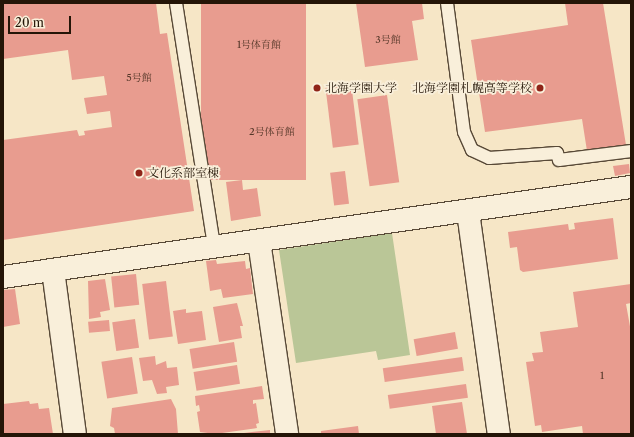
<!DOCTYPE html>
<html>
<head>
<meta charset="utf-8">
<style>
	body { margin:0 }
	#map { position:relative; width:634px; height:437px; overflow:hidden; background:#f6e6c6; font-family:"Libre Caslon Text","Noto Serif JP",serif }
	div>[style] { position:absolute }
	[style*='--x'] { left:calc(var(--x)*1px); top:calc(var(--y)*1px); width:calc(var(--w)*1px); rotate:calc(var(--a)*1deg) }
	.green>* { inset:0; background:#bac697 }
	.building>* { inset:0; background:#e89c8f; transform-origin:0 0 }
	.roads { filter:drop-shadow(1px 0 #584937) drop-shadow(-1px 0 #584937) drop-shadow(0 1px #584937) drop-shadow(0 -1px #584937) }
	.lane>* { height:12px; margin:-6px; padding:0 6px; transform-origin:6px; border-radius:6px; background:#f9efda }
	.street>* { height:22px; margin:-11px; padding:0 11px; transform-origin:11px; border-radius:11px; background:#f9efda }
	.dots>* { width:11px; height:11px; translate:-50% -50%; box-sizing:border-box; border:2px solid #f9efda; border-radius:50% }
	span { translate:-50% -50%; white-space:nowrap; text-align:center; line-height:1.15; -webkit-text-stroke:3.5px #f9efda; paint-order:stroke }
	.number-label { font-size:10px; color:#553729 }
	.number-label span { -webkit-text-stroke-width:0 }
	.poi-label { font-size:12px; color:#241507 }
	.left { translate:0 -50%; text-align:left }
	.right { translate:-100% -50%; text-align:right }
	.frame { position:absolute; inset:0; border:4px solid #241507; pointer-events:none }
	.scale { position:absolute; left:8px; top:16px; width:63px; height:18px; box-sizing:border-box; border:2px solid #241507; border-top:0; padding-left:5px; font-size:12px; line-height:14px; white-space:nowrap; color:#241507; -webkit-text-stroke:3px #f9efda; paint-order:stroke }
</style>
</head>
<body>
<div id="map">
	<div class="green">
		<div style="clip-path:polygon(392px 233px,410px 355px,378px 360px,376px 351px,296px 363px,279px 250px)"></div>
	</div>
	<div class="building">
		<div style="clip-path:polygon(3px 3px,156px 3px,160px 34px,167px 33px,194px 211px,3px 240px,3px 140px,77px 130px,79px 136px,85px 135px,84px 131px,112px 127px,110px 111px,87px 114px,84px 98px,107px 95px,104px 76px,72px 80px,68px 50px,3px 59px)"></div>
		<div style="left:201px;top:3px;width:105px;height:177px"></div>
		<div style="clip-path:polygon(356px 3px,422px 3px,424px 19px,412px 21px,418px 60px,365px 67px)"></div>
		<div style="clip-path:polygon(565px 3px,603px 3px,626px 145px,587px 151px,582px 119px,485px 132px,471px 40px,568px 25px)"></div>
		<div style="left:351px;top:82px;width:63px;height:26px;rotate:83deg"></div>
		<div style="left:387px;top:95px;width:88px;height:30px;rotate:82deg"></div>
		<div style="clip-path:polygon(629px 164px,630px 173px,615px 176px,613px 166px)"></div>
		<div style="left:345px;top:171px;width:33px;height:15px;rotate:83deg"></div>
		<div style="clip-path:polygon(242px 180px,243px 190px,257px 188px,261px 216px,231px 221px,226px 182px)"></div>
		<div style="clip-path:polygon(613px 218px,618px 259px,523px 272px,520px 270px,517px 247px,510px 248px,508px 232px,568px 224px,569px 230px,575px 229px,574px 223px)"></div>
		<div style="clip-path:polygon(216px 260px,217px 264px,245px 261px,246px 269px,250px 268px,253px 294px,223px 298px,221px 289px,210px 291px,206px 261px)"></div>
		<div style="left:136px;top:274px;width:31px;height:25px;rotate:84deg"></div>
		<div style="clip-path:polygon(105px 279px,110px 310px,100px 312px,101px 317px,89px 319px,88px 281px)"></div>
		<div style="left:166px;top:281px;width:56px;height:24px;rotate:83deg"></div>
		<div style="clip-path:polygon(631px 284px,631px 303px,626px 304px,631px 332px,631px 434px,583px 434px,582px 426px,542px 432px,541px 425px,535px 426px,526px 362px,534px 361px,532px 353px,543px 352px,540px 332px,578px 327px,573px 292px)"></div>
		<div style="clip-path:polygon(15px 289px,20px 324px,3px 327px,3px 290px)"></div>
		<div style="clip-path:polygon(237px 303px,243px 326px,240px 326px,242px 338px,219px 342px,213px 307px)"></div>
		<div style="clip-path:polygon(186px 309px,186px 313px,202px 311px,206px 340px,178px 344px,173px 311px)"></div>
		<div style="left:135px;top:319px;width:29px;height:23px;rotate:82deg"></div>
		<div style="left:109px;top:320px;width:11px;height:21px;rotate:85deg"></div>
		<div style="left:455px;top:332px;width:17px;height:42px;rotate:80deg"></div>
		<div style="left:234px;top:342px;width:20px;height:45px;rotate:81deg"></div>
		<div style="clip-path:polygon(155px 356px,156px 365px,166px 361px,167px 368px,177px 367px,179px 385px,166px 387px,167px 393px,157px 394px,152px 380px,143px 381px,139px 358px)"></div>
		<div style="left:132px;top:357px;width:37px;height:31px;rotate:81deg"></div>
		<div style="left:462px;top:357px;width:14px;height:80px;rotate:82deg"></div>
		<div style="left:237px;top:365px;width:19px;height:44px;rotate:81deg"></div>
		<div style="left:466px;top:384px;width:14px;height:79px;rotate:82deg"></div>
		<div style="clip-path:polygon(262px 386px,264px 399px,253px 400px,253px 404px,256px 403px,259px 423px,256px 424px,257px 428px,215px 434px,200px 432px,197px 412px,200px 411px,199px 405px,196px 406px,195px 396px)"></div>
		<div style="clip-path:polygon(171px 399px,176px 409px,178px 434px,115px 434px,114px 428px,110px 426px,112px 408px)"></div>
		<div style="clip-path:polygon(29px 401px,30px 404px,38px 403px,39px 409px,49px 408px,53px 434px,3px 434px,3px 404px)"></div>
		<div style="clip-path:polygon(462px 402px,467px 434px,436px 434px,432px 406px)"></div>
		<div style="clip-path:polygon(358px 426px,359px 434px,321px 434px,321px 431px)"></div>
		<div style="clip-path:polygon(270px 430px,270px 434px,244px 434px,244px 433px)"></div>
	</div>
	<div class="roads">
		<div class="lane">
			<div style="--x:176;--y:3;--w:247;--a:81.1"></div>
			<div style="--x:447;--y:3;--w:130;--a:82.5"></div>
			<div style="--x:464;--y:132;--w:20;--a:66"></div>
			<div style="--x:472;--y:150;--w:19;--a:25"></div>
			<div style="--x:489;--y:158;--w:68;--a:-4.2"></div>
			<div style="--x:557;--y:153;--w:7;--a:74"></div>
			<div style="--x:559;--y:160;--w:73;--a:-7.1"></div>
		</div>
		<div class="street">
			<div style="--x:468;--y:212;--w:224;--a:82.1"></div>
			<div style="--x:259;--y:241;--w:195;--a:81.7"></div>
			<div style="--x:53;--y:270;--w:165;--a:82.4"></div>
			<div style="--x:3;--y:277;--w:634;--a:-8.16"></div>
		</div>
	</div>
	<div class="dots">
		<div style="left:317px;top:88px;background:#8f2418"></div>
		<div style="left:540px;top:88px;background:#8f2418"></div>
		<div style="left:139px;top:173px;background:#8f2418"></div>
	</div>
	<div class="number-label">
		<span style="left:388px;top:40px">3号館</span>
		<span style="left:259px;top:45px">1号体育館</span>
		<span style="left:139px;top:78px">5号館</span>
		<span style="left:272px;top:132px">2号体育館</span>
		<span style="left:602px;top:376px">1</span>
	</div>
	<div class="poi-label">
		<span class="left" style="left:325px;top:88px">北海学園大学</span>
		<span class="right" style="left:532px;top:88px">北海学園札幌高等学校</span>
		<span class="left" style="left:147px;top:173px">文化系部室棟</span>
	</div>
	<div class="frame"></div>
	<div class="scale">20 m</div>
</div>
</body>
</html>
